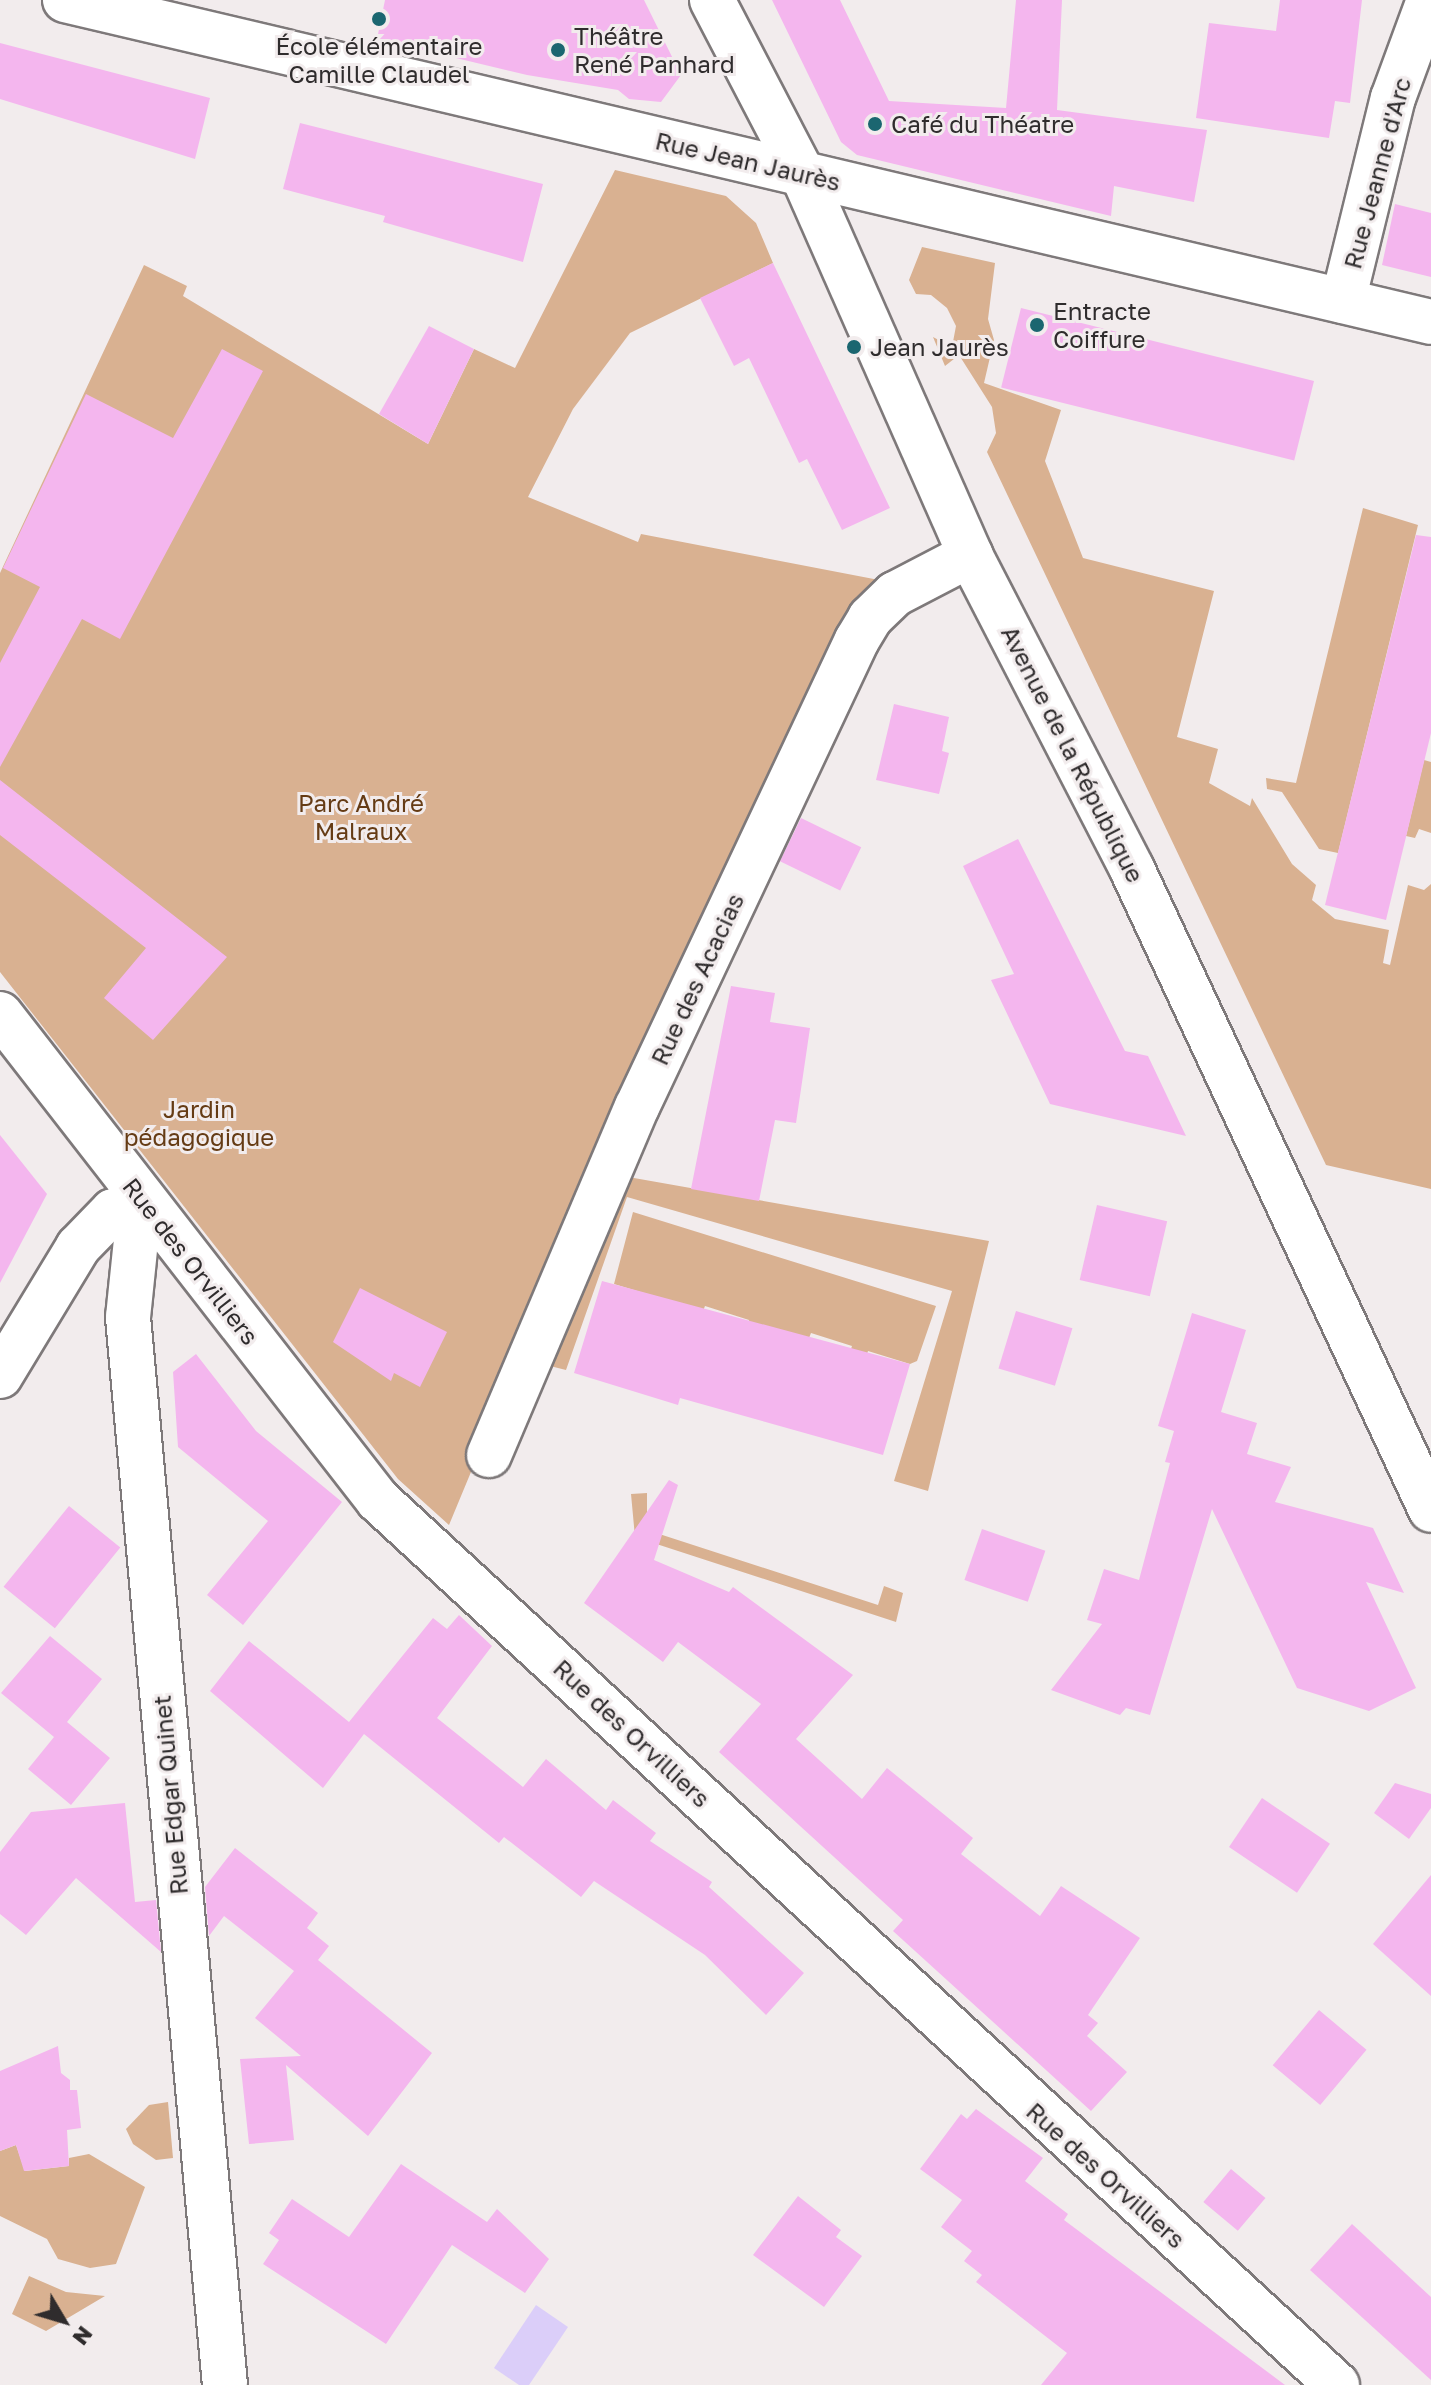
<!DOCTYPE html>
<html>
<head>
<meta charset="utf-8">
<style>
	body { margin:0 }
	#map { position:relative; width:1431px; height:2385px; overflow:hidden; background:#f2eced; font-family:"Golos Text",sans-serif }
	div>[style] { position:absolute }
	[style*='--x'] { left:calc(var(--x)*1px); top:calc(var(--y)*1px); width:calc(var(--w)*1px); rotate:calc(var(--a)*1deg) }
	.green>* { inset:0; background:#d9b191 }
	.water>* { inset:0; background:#dbcef9 }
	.building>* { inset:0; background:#f4b6ee; transform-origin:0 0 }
	.roads { filter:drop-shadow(2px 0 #7e797a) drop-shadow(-2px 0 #7e797a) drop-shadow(0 2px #7e797a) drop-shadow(0 -2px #7e797a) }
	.minor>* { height:44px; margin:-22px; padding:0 22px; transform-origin:22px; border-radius:22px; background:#fff }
	.dots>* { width:22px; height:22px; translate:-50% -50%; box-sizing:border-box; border:4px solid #f2eced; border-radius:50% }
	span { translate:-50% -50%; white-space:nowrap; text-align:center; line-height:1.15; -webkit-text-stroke:6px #f2eced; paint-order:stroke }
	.poi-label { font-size:24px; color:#2f2c2d }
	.left { translate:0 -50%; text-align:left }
	.street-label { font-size:24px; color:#2f2c2d }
	.park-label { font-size:24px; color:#653b14 }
	.north { position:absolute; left:24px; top:2281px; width:80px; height:80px; -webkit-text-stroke:6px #f2eced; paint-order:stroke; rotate:128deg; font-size:22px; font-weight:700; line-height:32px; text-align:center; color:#2f2c2d }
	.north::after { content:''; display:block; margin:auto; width:28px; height:36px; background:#2f2c2d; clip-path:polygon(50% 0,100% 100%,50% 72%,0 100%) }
</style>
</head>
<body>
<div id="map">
	<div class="green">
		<div style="clip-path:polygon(615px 170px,726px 196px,756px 223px,773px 263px,630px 333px,573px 409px,528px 497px,638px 542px,641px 534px,879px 580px,618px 1118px,449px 1525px,398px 1479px,0 972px,0 573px,144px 265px,187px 286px,183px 296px,428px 444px,474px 349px,515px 368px)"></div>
		<div style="clip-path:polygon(922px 247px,995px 263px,988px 319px,994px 340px,984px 383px,1061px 410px,1045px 461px,1083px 558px,1214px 591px,1177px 737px,1218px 749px,1209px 783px,1250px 806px,1252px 798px,1292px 864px,1316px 885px,1312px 900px,1335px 919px,1389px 930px,1383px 963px,1390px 965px,1408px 885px,1424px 890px,1431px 884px,1431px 1189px,1326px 1165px,987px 452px,996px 433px,992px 407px,959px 355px,945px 366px,933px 337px,952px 347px,956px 326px,947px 308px,931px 295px,916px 294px,909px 280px)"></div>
		<div style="clip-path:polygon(1363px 508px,1418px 525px,1338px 853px,1319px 849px,1282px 792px,1267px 789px,1266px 778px,1296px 783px)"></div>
		<div style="clip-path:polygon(1424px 760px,1431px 762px,1431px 833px,1419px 829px,1415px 838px,1406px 836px)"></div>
		<div style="clip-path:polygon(617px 1175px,989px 1241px,928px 1491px,894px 1481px,952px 1291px,627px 1197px,566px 1370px,550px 1366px,547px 1376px,535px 1370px)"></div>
		<div style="clip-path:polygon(633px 1212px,936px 1306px,917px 1361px,910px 1364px,868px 1351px,866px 1357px,850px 1352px,852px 1346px,811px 1333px,809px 1338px,748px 1325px,749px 1320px,705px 1306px,703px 1311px,614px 1284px)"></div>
		<div style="clip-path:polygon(647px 1493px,647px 1530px,878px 1605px,884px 1586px,903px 1593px,896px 1622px,635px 1537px,631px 1494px)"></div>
		<div style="clip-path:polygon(168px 2102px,173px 2158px,156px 2160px,133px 2144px,126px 2129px,149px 2105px)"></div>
		<div style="clip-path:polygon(16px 2145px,25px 2171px,69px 2166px,69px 2158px,89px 2154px,145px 2187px,116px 2264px,90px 2268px,58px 2259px,47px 2239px,0 2216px,0 2151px)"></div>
		<div style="clip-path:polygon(29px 2276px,66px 2292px,105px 2296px,46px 2331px,12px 2314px)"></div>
	</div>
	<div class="water">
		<div style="clip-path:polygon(536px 2305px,568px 2327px,529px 2385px,519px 2385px,494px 2368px)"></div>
	</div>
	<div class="building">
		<div style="clip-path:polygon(385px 0,644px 0,681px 75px,661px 102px,629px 99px,618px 90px,527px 75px,377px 39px)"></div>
		<div style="clip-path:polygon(772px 0,840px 0,889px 101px,1006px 108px,1016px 0,1062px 0,1057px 110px,1207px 130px,1194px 202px,1114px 186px,1111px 216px,857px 155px,841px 142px)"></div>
		<div style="clip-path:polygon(1280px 0,1362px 0,1350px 103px,1335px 101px,1329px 138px,1196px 118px,1209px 23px,1276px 31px)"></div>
		<div style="clip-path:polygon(0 43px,210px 98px,195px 159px,0 99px)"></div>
		<div style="clip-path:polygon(300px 123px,543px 184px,523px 262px,383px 222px,385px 216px,283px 189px)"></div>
		<div style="clip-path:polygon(1395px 204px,1431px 213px,1431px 277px,1382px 265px)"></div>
		<div style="clip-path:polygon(773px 263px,890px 508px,842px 530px,807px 459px,799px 463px,749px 358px,734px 366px,700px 298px)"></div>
		<div style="left:1021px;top:308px;width:302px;height:82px;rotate:14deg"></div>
		<div style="clip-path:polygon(429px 326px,474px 349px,428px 444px,379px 414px)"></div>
		<div style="clip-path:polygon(222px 349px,263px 371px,120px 639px,82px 619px,0 767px,0 663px,40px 587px,3px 568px,86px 394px,173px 438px)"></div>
		<div style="clip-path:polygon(1416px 535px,1431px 537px,1431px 733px,1386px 920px,1325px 905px)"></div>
		<div style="clip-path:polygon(894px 704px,949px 717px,942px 751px,949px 753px,939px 794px,876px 780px)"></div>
		<div style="clip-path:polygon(0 780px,227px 957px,153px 1040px,104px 998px,146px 948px,0 835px)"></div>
		<div style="left:801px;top:818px;width:67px;height:48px;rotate:26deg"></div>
		<div style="clip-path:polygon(1018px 839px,1125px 1051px,1148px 1056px,1186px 1136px,1050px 1104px,991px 980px,1014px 974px,963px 866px)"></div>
		<div style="clip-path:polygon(731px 986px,775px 993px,770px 1022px,810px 1028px,796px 1123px,775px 1120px,759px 1201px,691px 1189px)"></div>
		<div style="clip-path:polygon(0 1135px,47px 1194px,0 1283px)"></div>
		<div style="left:1097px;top:1205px;width:72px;height:77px;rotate:13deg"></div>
		<div style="clip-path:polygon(602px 1281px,910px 1364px,883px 1455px,680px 1398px,678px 1405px,574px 1373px)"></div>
		<div style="clip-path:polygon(360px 1288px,447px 1332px,420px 1387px,394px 1373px,391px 1381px,333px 1342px)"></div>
		<div style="left:1016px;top:1311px;width:59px;height:60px;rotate:17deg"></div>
		<div style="clip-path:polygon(1192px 1313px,1246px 1330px,1221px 1412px,1257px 1423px,1247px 1454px,1291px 1467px,1275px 1502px,1373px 1528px,1404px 1593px,1366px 1582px,1416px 1688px,1369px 1711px,1297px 1688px,1212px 1509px,1150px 1715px,1126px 1708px,1120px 1715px,1051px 1690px,1102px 1624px,1087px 1620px,1104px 1569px,1139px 1580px,1170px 1463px,1165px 1462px,1174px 1431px,1158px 1426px)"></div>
		<div style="clip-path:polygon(196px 1354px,256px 1431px,342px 1502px,243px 1625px,207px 1595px,268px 1521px,178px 1447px,173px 1372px)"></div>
		<div style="clip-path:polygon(669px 1480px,678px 1485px,654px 1560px,729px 1592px,733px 1587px,853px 1675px,796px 1739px,862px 1799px,887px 1768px,973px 1838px,961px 1854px,1040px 1916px,1061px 1886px,1140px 1938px,1088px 2015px,1098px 2023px,1087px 2036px,1127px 2072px,1091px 2111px,893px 1931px,903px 1920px,719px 1752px,761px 1704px,678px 1642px,663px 1662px,584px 1603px)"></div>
		<div style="left:69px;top:1506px;width:66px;height:104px;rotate:39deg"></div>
		<div style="left:982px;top:1529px;width:67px;height:54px;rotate:19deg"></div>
		<div style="clip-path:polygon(459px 1615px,492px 1646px,437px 1718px,523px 1787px,546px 1759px,606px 1810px,613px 1800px,656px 1833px,650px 1841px,712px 1882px,709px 1887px,804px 1973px,766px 2015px,705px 1955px,594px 1881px,581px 1897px,504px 1837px,499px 1843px,364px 1734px,323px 1788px,210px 1691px,249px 1641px,349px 1722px,433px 1618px,447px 1629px)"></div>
		<div style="clip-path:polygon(50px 1636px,102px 1679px,67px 1722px,110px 1758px,71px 1805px,28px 1769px,54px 1737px,1px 1693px)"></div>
		<div style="clip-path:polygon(1395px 1783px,1431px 1794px,1431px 1808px,1409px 1839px,1374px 1813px)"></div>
		<div style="left:1262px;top:1798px;width:82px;height:59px;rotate:34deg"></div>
		<div style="clip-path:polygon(125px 1803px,135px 1902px,156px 1900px,161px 1952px,76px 1878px,26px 1935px,0 1914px,0 1852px,31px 1812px)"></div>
		<div style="clip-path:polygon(235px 1848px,318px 1913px,307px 1928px,329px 1946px,318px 1960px,432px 2053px,368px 2136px,286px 2065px,294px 2140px,249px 2144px,240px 2059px,301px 2056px,255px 2018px,294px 1971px,224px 1916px,209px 1936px,205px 1887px)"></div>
		<div style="clip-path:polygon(1431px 1875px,1431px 1996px,1373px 1944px)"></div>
		<div style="left:1319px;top:2010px;width:62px;height:72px;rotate:40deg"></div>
		<div style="clip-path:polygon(58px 2046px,61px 2073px,70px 2080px,70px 2090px,77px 2090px,81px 2128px,67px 2130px,69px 2166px,24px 2171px,16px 2145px,0 2151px,0 2071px)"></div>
		<div style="clip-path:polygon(976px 2109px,1043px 2158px,1025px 2181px,1068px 2214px,1064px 2220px,1285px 2385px,1041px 2385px,1067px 2353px,976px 2282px,982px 2275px,964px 2261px,972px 2251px,941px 2227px,962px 2200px,920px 2169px,961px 2114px,967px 2119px)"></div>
		<div style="clip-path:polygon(401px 2164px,487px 2222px,497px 2209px,549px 2259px,525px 2293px,452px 2245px,386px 2344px,263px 2264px,279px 2240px,269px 2233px,292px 2199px,349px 2237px)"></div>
		<div style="left:1231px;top:2169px;width:45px;height:43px;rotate:40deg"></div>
		<div style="clip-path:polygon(798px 2196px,841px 2230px,836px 2237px,862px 2256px,824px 2307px,753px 2255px)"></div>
		<div style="clip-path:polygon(1352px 2224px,1431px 2297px,1431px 2380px,1310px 2270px)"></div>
	</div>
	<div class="roads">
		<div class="minor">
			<div style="--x:65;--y:0;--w:1403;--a:13.26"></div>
			<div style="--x:712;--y:0;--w:193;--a:62.5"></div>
			<div style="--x:801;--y:171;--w:420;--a:66.2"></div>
			<div style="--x:970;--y:555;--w:353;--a:62.7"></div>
			<div style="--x:1132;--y:869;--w:707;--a:64.99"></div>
			<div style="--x:1343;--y:301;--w:209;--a:-76.2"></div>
			<div style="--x:1393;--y:98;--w:104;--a:-69.8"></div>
			<div style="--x:0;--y:1014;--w:616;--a:52.13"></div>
			<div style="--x:378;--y:1500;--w:1305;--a:42.7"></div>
			<div style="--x:146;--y:1207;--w:34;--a:107"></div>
			<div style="--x:136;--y:1240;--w:77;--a:95.9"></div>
			<div style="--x:128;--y:1317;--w:1072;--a:84.81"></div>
			<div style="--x:0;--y:1376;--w:151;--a:-58.8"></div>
			<div style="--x:78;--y:1247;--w:50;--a:-45.8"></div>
			<div style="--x:113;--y:1211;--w:33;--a:-7"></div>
			<div style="--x:489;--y:1455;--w:378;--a:-67"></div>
			<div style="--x:637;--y:1107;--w:516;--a:-64.78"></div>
			<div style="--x:857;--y:640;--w:26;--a:-59"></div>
			<div style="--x:870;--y:618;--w:35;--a:-44"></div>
			<div style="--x:895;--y:594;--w:85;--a:-27.5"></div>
		</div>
	</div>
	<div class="dots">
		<div style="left:379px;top:19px;background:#1b6670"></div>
		<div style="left:558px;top:50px;background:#1b6670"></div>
		<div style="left:875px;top:124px;background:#1b6670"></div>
		<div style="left:1037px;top:325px;background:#1b6670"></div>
		<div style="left:854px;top:347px;background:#1b6670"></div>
	</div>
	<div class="poi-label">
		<span class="left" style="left:574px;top:50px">Théâtre<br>René Panhard</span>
		<span style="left:379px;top:60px">École élémentaire<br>Camille Claudel</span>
		<span class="left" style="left:891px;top:124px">Café du Théatre</span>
		<span class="left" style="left:1053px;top:325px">Entracte<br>Coiffure</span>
		<span class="left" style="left:870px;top:347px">Jean Jaurès</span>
	</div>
	<div class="street-label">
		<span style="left:748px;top:161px;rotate:13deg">Rue Jean Jaurès</span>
		<span style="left:1377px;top:173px;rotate:-75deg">Rue Jeanne d'Arc</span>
		<span style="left:1073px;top:754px;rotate:63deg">Avenue de la République</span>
		<span style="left:697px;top:979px;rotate:-65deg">Rue des Acacias</span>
		<span style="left:191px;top:1261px;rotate:52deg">Rue des Orvilliers</span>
		<span style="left:632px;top:1733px;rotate:43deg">Rue des Orvilliers</span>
		<span style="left:170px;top:1795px;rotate:-95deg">Rue Edgar Quinet</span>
		<span style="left:1106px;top:2175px;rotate:42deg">Rue des Orvilliers</span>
	</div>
	<div class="park-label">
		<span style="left:361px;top:817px">Parc André<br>Malraux</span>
		<span style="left:199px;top:1123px">Jardin<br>pédagogique</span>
	</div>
	<div class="north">N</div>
</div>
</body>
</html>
